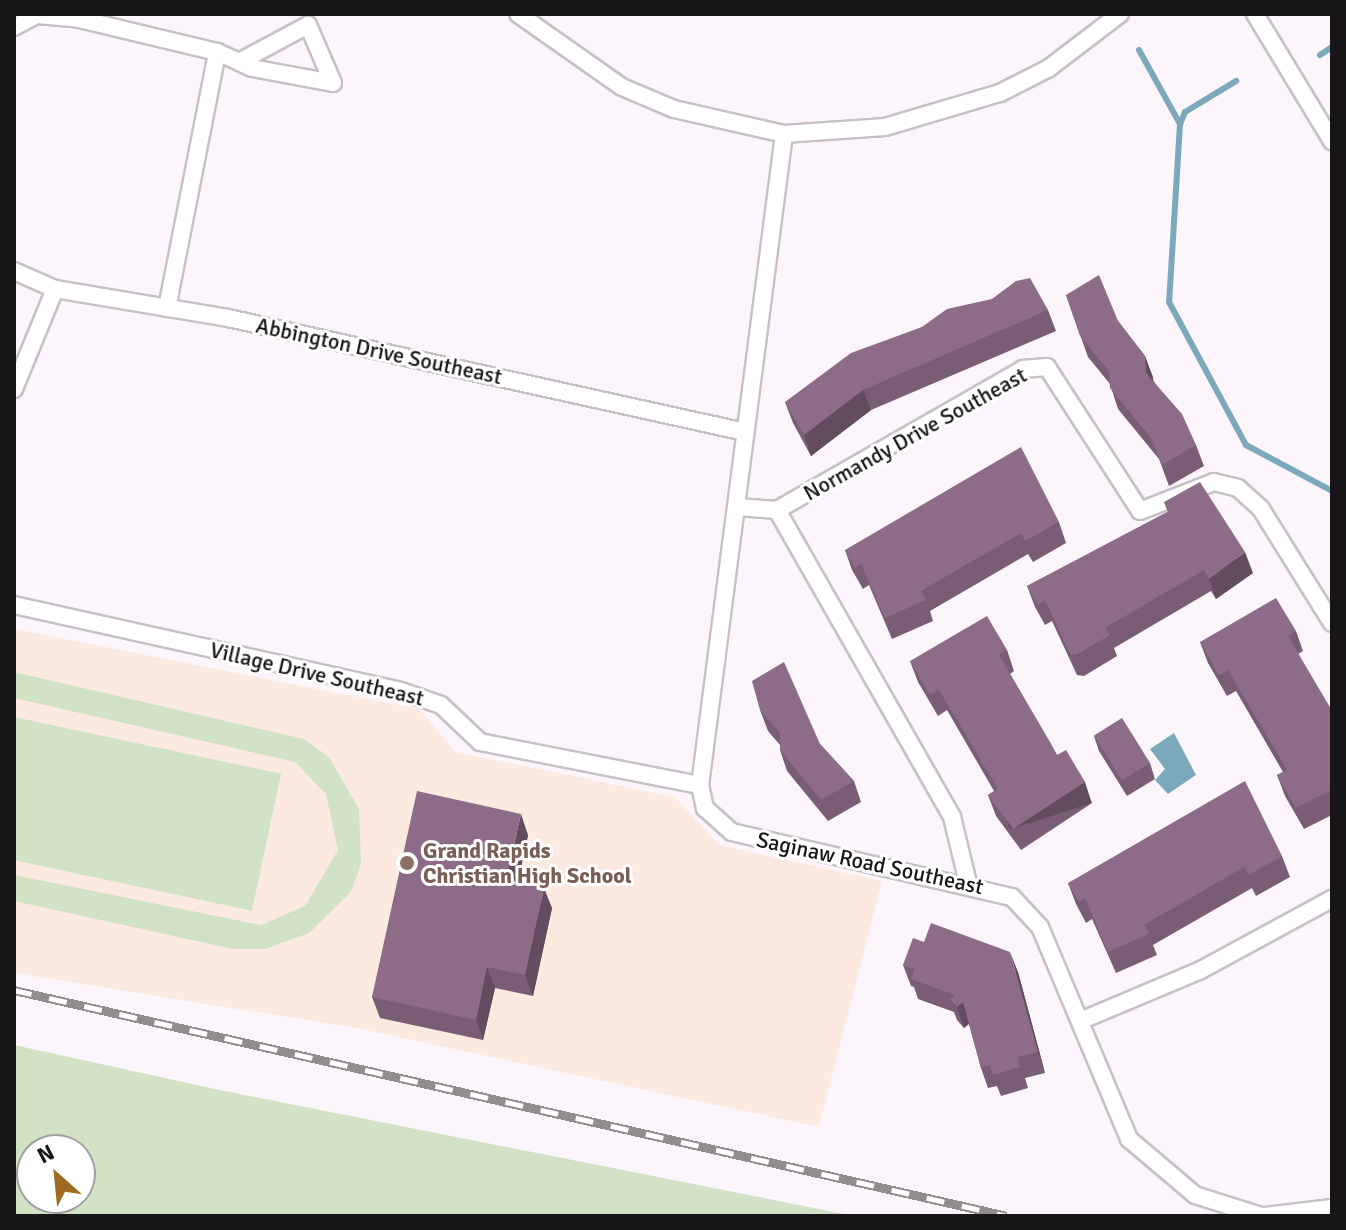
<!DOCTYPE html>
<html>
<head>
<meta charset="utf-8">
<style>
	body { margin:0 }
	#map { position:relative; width:1346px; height:1230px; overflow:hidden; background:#fcf5fb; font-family:Signika,sans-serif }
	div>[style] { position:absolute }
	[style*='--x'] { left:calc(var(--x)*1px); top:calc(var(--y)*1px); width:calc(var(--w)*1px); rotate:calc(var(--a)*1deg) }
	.education>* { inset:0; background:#fce9e0 }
	.green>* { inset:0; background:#d2e2c5; transform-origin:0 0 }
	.water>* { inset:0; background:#7ca8bc }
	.stream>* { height:6px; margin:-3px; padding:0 3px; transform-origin:3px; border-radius:3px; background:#7ca8bc }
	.roads { filter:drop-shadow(2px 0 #c7c1c7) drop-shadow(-2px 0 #c7c1c7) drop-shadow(0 2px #c7c1c7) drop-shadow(0 -2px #c7c1c7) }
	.minor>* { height:16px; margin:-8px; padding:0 8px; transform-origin:8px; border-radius:8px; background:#fff }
	.rail>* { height:9px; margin-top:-4.5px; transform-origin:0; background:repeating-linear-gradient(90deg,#fff 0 18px,#908c90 0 36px); box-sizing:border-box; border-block:2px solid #908c90 }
	.wall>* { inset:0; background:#785d74 }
	.shaded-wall>* { inset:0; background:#624c5e; transform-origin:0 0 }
	.building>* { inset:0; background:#8c6c87; transform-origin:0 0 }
	.dots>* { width:22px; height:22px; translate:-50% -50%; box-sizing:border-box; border:4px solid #fff; border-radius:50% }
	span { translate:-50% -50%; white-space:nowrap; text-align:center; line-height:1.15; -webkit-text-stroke:6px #fff; paint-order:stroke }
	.street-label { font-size:22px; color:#171517 }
	.education-label { font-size:22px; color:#785e54; font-weight:700 }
	.left { translate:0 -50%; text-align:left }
	.frame { position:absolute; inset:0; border:16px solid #171517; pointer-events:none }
	.north { position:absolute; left:16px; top:1134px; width:80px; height:80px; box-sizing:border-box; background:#fff; border:2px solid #a2a1a2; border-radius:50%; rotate:333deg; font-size:22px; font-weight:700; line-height:32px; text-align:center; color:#171517 }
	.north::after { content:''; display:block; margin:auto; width:28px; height:36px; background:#9e6b21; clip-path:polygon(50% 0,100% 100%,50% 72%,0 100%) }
</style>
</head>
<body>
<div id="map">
	<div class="education">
		<div style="clip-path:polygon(14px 629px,419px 709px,456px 752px,675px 797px,719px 845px,882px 881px,819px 1127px,356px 1028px,14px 973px)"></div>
	</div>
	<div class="green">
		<div style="clip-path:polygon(14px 672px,304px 739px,329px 757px,359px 809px,361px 864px,351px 892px,309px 933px,265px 949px,233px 949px,14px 901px,14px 875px,261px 925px,305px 906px,338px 850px,326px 794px,295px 762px,14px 698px)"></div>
		<div style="left:14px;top:717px;width:273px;height:140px;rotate:12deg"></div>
		<div style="clip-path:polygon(evenodd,14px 1045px,215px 1089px,854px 1216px,14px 1216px,14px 1045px,32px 1150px,80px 1150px,80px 1198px,32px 1198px,32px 1150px)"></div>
	</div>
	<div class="water">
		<div style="clip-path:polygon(1174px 733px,1196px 775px,1168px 794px,1155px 780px,1165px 769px,1150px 749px)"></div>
	</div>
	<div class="stream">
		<div style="--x:1139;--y:50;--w:85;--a:61"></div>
		<div style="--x:1180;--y:124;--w:178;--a:93.5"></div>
		<div style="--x:1169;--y:302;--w:162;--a:61.7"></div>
		<div style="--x:1246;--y:445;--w:98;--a:28.1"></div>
		<div style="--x:1320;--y:55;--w:14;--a:-34"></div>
		<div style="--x:1180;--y:124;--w:13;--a:-67"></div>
		<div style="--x:1185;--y:112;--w:60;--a:-31.3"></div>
	</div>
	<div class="roads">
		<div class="minor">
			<div style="--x:518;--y:14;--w:127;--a:35.1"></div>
			<div style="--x:622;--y:87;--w:56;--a:22.9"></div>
			<div style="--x:674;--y:109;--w:113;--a:12.8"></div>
			<div style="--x:784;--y:134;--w:101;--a:-4"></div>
			<div style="--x:885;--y:127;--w:120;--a:-16.5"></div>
			<div style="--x:1000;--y:93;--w:55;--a:-27"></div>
			<div style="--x:1049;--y:68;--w:89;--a:-37.3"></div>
			<div style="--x:1255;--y:14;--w:149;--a:58.8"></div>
			<div style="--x:14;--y:27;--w:26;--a:-28"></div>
			<div style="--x:37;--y:15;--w:38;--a:5"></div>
			<div style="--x:75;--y:18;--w:146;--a:13.5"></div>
			<div style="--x:217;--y:52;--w:24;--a:24"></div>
			<div style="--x:239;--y:62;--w:14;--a:25"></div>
			<div style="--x:252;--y:68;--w:82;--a:10.5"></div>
			<div style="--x:333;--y:83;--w:63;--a:-113.3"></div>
			<div style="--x:308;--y:25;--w:78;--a:151.8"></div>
			<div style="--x:784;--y:134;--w:656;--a:97.35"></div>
			<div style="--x:700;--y:785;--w:24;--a:78"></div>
			<div style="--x:705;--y:808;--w:36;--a:42"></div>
			<div style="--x:732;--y:832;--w:287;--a:13.1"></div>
			<div style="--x:1012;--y:897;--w:41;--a:47"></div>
			<div style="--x:1040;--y:927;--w:230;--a:67.2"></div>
			<div style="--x:1129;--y:1139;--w:87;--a:40.3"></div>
			<div style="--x:1195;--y:1195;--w:69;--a:17.7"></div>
			<div style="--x:14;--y:271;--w:45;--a:23.7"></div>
			<div style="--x:55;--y:289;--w:175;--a:9.5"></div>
			<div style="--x:228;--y:318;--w:529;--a:12.43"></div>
			<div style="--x:167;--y:308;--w:261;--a:-78.9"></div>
			<div style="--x:14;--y:389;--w:108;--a:-67.7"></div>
			<div style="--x:737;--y:507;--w:40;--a:4.3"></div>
			<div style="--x:777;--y:510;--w:353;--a:60.3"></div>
			<div style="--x:952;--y:817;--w:68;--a:76.4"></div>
			<div style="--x:777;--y:510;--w:284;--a:-29.8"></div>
			<div style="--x:1023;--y:369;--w:24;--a:-5"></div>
			<div style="--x:1047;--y:367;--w:171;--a:57.1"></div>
			<div style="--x:1140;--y:511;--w:79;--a:-21.4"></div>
			<div style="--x:1214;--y:482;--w:25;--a:14"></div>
			<div style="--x:1238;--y:488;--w:31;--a:42"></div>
			<div style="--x:1261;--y:509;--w:134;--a:58.1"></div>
			<div style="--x:14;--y:605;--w:396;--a:12.5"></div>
			<div style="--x:401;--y:691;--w:42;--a:19.3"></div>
			<div style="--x:441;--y:705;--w:54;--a:43.5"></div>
			<div style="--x:480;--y:742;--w:224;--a:11.1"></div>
			<div style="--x:1080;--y:1021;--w:131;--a:-22.9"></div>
			<div style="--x:1201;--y:970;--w:149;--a:-28.5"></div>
			<div style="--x:1265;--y:1216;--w:67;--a:-6.8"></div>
		</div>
	</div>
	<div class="rail">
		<div style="--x:14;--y:990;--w:1018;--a:12.82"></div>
	</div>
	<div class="wall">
		<div style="clip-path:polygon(1066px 295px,1118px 321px,1145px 356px,1153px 380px,1196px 445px,1204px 466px,1169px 486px,1159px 459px,1118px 409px,1110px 384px,1088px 357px)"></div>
		<div style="clip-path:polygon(1048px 310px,1056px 331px,871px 410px,811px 456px,793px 423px,785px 402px,922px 327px)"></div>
		<div style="clip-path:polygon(1164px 502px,1253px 573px,1216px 599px,1211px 591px,1114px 648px,1117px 656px,1084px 676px,1077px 675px,1052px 621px,1045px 625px,1035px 607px,1027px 586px,1168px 512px)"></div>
		<div style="clip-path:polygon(1059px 522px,1066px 543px,1033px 562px,1028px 554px,930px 611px,933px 621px,892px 639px,869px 585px,863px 589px,852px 570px,845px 550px)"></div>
		<div style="clip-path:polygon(1296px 631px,1303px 651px,1298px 654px,1332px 711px,1332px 815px,1304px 829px,1285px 796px,1277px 775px,1283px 772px,1236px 691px,1227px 696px,1208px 663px,1200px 642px)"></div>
		<div style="clip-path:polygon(1007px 650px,1014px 671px,1010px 674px,1057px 755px,1092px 803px,1021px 850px,996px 816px,988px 795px,994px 791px,947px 710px,938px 716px,918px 682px,910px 661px)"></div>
		<div style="clip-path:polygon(760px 710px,820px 744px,854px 781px,861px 802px,828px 821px,787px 771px,780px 750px,780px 745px,768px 731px)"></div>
		<div style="clip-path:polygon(1094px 736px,1150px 763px,1155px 779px,1127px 796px,1099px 751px)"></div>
		<div style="clip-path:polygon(528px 835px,518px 882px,552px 908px,533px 996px,495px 988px,483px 1040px,380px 1018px,372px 997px)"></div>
		<div style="clip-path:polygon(1282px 856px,1290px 877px,1256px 896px,1252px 888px,1153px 945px,1157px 955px,1116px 973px,1092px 919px,1086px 923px,1076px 904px,1068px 883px)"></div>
		<div style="clip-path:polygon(903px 965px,1018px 972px,1045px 1073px,1025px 1078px,1028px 1088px,1001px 1096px,997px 1086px,988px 1088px,981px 1068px,969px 1024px,964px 1028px,957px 1020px,954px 1012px,918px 999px,914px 987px,911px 986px)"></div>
	</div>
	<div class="shaded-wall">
		<div style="clip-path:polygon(1145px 356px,1153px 377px,1154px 393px,1146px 373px)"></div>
		<div style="clip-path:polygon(863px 390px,871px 410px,811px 456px,804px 435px)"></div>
		<div style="clip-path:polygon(1245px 552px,1253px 573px,1216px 599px,1209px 579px)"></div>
		<div style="left:1085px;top:782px;width:22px;height:86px;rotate:72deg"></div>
		<div style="clip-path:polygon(521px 814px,528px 835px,514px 900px,506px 879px)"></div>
		<div style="clip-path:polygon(544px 888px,552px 908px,533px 996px,525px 975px)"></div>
		<div style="clip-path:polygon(1010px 952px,1018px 972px,1045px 1073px,1038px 1052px)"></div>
		<div style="clip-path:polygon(487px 967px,495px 988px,483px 1040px,476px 1020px)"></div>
		<div style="clip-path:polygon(963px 1002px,970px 1023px,964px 1028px,957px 1007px)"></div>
	</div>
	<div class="building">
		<div style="clip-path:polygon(1099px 275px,1118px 321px,1145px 356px,1146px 373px,1182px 414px,1196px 445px,1162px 465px,1151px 438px,1110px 388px,1109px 371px,1080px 336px,1066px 295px)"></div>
		<div style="clip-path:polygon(1030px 278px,1048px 310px,863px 390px,804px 435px,785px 402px,851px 353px,922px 327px,947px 309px,992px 299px,1016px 281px)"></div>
		<div style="clip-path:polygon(1021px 447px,1059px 522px,1025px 541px,1021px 533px,921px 591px,926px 600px,885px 618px,861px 564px,855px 568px,845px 550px)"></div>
		<div style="clip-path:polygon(1200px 482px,1245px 552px,1209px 579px,1204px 570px,1105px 628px,1110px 635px,1076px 655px,1070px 654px,1045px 600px,1038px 605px,1027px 586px,1169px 511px,1164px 502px)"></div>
		<div style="clip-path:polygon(1276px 598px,1296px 631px,1288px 636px,1332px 711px,1332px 790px,1296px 808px,1277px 775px,1287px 770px,1228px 670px,1219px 675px,1200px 642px)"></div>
		<div style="clip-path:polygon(987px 616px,1007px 650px,999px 655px,1050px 742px,1057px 755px,1066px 750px,1085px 782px,1013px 829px,988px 795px,998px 789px,939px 690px,930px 695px,910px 661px)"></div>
		<div style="clip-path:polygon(784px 662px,820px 744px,854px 781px,821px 800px,780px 750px,780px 733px,760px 710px,752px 681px)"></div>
		<div style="left:1122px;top:718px;width:53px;height:33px;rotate:58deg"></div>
		<div style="clip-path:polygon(1245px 781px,1282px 856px,1249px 875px,1244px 867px,1144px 925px,1149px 934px,1108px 952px,1085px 898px,1079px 902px,1068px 883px)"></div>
		<div style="clip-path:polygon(417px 791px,521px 814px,506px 879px,544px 888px,525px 975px,487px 967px,476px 1020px,372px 997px)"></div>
		<div style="clip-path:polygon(931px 923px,1010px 952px,1038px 1052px,1017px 1057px,1020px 1067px,993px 1075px,990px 1065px,981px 1068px,963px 1002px,957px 1007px,950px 999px,955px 995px,911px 979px,914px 969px,903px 965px,913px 938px,924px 942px)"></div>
	</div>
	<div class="dots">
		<div style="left:407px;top:863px;background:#8d6e63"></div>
	</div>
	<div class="street-label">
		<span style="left:379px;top:351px;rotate:12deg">Abbington Drive Southeast</span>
		<span style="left:915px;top:434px;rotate:-29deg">Normandy Drive Southeast</span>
		<span style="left:317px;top:674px;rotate:13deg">Village Drive Southeast</span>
		<span style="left:870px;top:863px;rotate:12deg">Saginaw Road Southeast</span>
	</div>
	<div class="education-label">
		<span class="left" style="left:423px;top:863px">Grand Rapids<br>Christian High School</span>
	</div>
	<div class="frame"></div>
	<div class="north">N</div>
</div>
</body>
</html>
